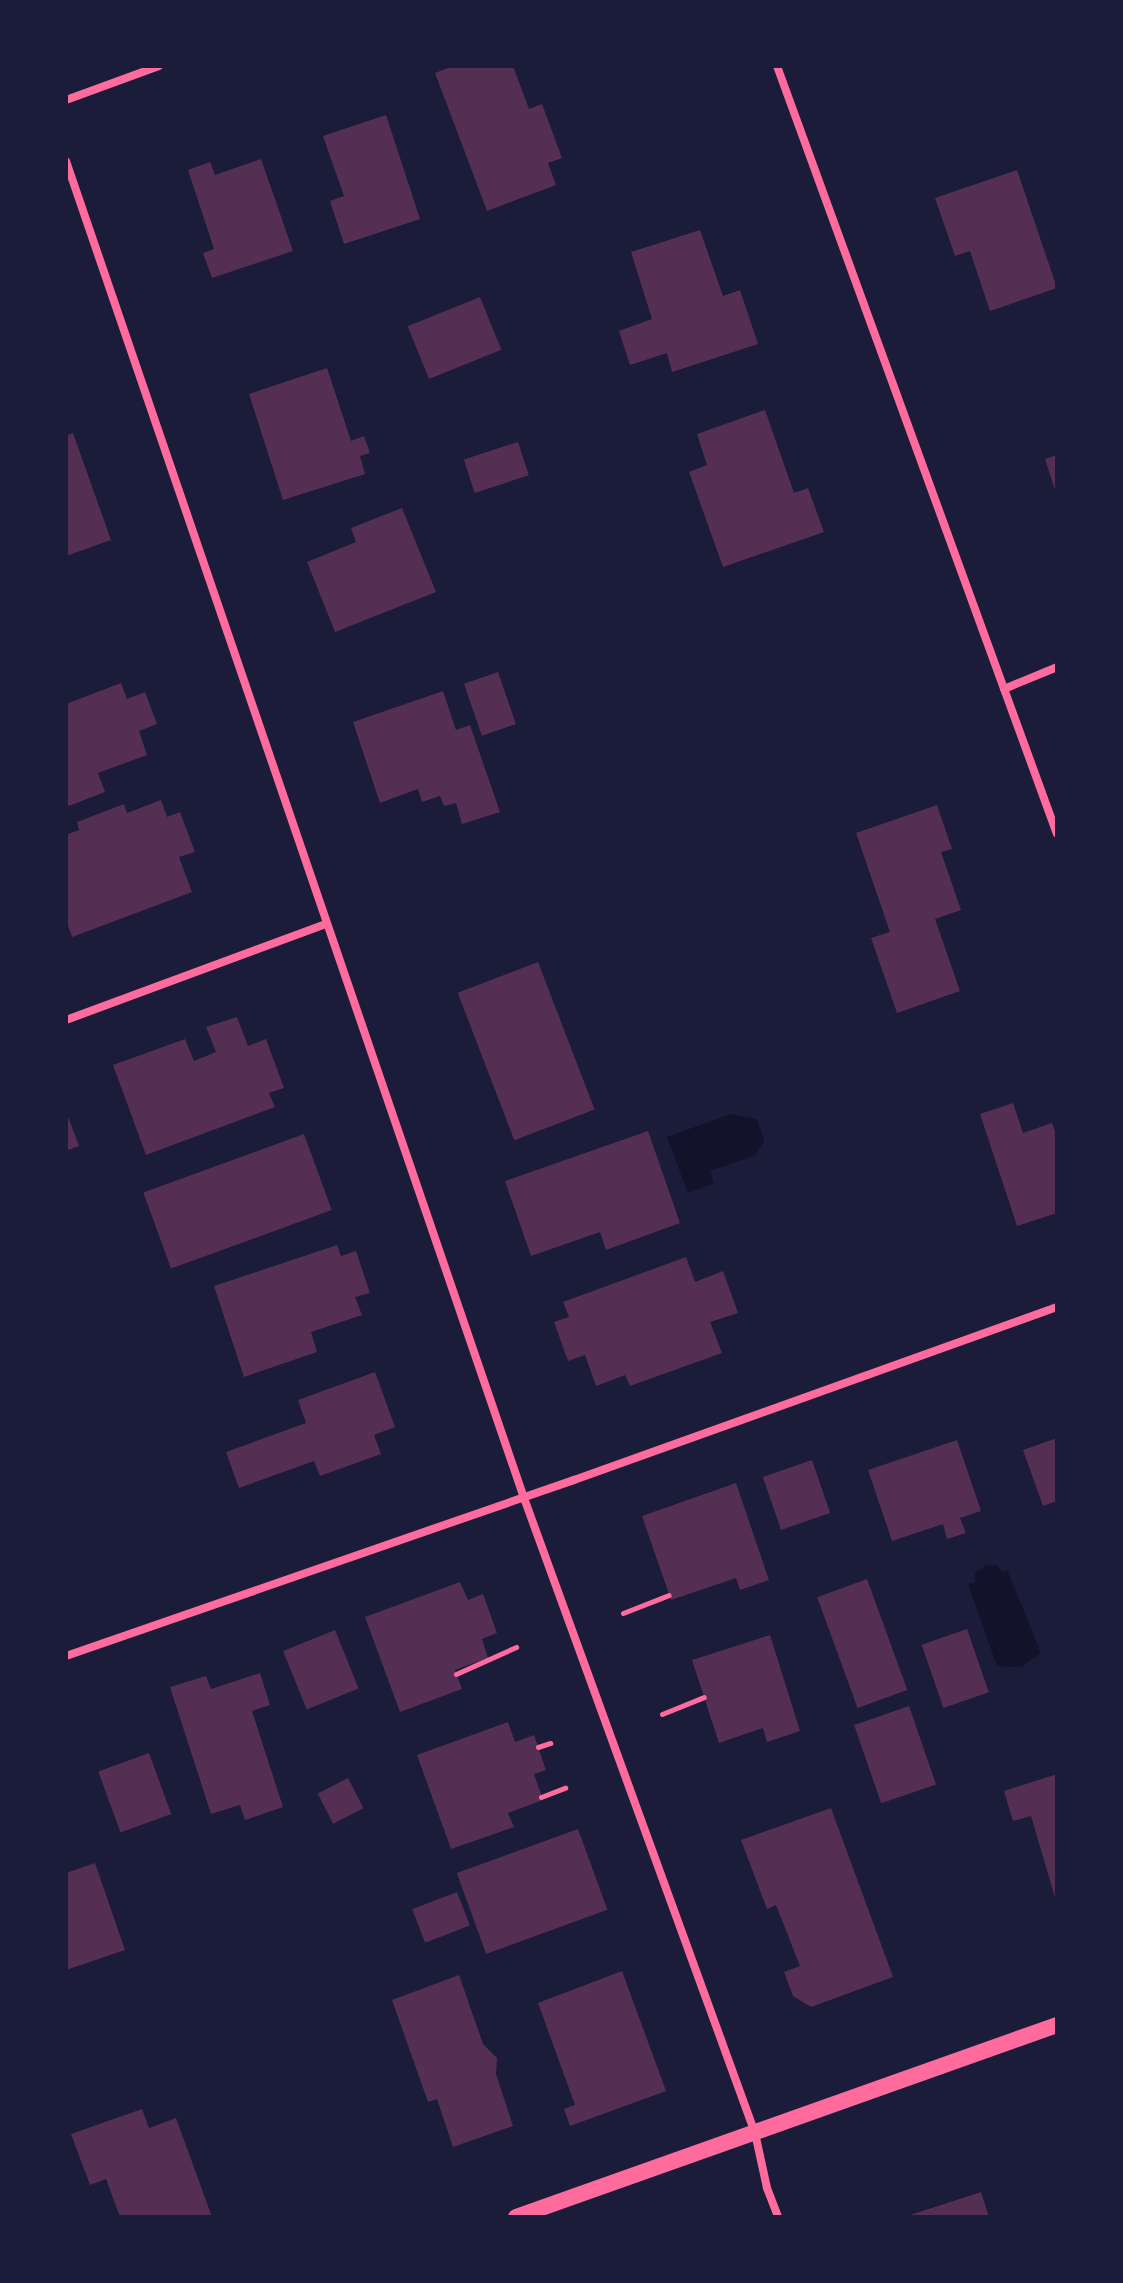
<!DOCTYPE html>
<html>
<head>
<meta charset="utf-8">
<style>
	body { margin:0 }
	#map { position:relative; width:1123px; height:2283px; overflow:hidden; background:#1b1b3a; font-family:"Public Sans",sans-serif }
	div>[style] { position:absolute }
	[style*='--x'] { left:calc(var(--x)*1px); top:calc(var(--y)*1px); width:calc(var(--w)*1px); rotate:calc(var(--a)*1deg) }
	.water>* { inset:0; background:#12122b }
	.building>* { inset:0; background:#542f53; transform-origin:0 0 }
	.path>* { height:5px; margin:-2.5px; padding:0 2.5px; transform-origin:2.5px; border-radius:2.5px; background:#ff6b9d }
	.minor>* { height:8px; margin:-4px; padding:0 4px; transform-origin:4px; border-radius:4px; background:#ff6b9d }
	.secondary>* { height:16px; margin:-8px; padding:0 8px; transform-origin:8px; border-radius:8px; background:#ff6b9d }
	span { translate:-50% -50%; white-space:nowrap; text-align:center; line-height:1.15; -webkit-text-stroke:7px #1b1b3a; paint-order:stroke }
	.frame { position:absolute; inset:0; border:68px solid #1b1b3a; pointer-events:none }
</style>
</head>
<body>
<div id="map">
	<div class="water">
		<div style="clip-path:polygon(731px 1114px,757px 1119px,764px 1141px,756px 1155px,710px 1171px,714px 1183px,688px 1193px,667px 1137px)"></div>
		<div style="clip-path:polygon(997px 1565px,1002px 1573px,1007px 1570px,1041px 1653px,1021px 1667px,997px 1666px,968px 1584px,975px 1582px,975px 1573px,985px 1566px)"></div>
	</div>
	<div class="building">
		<div style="clip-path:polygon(453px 66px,513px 66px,529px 109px,542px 104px,562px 158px,548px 163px,556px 185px,487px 211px,435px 73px)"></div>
		<div style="clip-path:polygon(386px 115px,420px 219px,344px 244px,330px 201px,344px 196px,323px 136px)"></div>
		<div style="clip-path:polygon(261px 159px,293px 251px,212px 278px,203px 253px,214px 249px,188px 170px,210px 162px,215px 175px)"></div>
		<div style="clip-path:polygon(1017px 170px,1057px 288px,990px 311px,970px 251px,955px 256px,935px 198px)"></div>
		<div style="clip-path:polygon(700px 230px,723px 296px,740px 290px,758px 344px,672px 372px,667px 353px,630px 365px,619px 331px,652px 319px,631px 252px)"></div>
		<div style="left:480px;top:297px;width:57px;height:78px;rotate:68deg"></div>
		<div style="clip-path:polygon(327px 368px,351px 441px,364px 436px,370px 453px,360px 456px,365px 474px,283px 500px,249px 394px)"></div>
		<div style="clip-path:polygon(765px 410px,794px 493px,808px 488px,824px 532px,723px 567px,689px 472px,707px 465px,697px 434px)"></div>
		<div style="clip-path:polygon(73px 433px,111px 540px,66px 556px,66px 436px)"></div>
		<div style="left:518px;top:442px;width:35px;height:57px;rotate:72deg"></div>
		<div style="clip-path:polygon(1057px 455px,1057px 493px,1056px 493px,1045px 459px)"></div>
		<div style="clip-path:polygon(402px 508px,436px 592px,335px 632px,307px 562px,356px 542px,351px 528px)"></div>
		<div style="left:498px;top:672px;width:55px;height:36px;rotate:71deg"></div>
		<div style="clip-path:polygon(121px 683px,127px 699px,145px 692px,157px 724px,139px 731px,147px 755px,98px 773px,105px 792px,66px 807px,66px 704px)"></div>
		<div style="clip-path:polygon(443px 691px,456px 730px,470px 725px,500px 812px,462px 824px,456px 803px,444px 806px,440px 796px,422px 802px,418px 789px,380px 803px,353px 722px)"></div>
		<div style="clip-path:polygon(161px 800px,167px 817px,180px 812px,195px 852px,179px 857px,192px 892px,72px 937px,66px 920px,66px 835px,79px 830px,77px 822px,124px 804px,127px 813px)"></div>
		<div style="clip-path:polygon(937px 805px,952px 849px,941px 852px,961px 910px,935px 919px,960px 991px,897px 1013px,871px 938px,890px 932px,856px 833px)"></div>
		<div style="left:538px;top:962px;width:158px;height:86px;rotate:69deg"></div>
		<div style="clip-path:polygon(237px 1017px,248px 1046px,266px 1039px,284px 1088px,269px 1093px,275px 1107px,146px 1155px,113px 1065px,185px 1039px,194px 1061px,216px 1052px,206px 1027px)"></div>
		<div style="clip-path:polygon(1013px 1103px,1023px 1133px,1052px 1123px,1057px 1137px,1057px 1213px,1017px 1226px,980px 1114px)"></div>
		<div style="clip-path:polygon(66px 1111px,79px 1146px,66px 1151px)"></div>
		<div style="clip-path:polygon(648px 1131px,680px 1223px,606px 1250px,600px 1232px,531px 1256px,505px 1181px)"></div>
		<div style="left:304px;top:1134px;width:81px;height:171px;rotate:70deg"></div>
		<div style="clip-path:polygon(337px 1245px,341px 1256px,356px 1251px,370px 1293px,355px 1297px,362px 1315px,311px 1332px,317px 1352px,244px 1377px,214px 1286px)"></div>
		<div style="clip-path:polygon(686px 1257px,695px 1282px,723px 1271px,738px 1313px,710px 1322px,722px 1353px,630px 1386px,625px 1375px,596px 1386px,585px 1355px,568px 1361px,554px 1322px,569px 1317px,563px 1302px)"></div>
		<div style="clip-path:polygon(375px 1372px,395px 1427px,374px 1435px,381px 1454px,320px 1476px,314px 1461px,239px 1488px,226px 1452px,306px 1423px,298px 1400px)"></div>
		<div style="clip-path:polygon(1057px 1438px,1057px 1501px,1043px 1506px,1023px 1450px)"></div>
		<div style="clip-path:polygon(957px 1440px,981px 1511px,960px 1518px,966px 1533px,947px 1539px,943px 1524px,892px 1541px,868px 1470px)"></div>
		<div style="left:812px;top:1460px;width:56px;height:52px;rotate:71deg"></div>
		<div style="clip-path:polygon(736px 1483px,769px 1580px,740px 1590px,736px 1578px,671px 1600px,642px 1516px)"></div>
		<div style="left:867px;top:1579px;width:118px;height:53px;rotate:70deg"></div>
		<div style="clip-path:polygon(460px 1582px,468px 1600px,483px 1594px,497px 1633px,482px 1639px,488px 1658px,455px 1670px,462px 1689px,400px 1712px,365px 1617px)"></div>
		<div style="left:967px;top:1629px;width:67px;height:48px;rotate:71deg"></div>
		<div style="left:335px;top:1630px;width:63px;height:56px;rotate:68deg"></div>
		<div style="clip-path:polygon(770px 1635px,800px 1731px,767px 1742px,763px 1728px,719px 1743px,692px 1660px)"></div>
		<div style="clip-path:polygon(260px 1673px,270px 1705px,252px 1711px,283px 1807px,245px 1820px,240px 1805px,211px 1814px,170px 1687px,206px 1676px,211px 1689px)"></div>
		<div style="left:909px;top:1706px;width:83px;height:58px;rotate:71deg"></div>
		<div style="clip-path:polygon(508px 1722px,515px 1742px,534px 1735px,546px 1770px,534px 1774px,543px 1800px,508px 1813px,514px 1827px,451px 1849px,417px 1755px)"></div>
		<div style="left:149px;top:1753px;width:65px;height:54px;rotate:70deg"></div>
		<div style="clip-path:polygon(1057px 1774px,1057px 1900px,1056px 1901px,1031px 1816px,1013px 1821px,1004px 1791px)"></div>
		<div style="left:348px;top:1778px;width:34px;height:34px;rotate:63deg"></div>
		<div style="clip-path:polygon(831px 1808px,893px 1977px,811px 2007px,793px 1996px,784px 1972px,800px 1966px,776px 1905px,767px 1909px,741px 1840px)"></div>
		<div style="left:578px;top:1829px;width:86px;height:129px;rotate:70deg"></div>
		<div style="clip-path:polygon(95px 1863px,125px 1950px,66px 1970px,66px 1873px)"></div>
		<div style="left:457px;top:1892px;width:36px;height:48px;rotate:69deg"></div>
		<div style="clip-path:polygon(622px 1971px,666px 2091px,570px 2126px,564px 2109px,575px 2105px,538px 2003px)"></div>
		<div style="clip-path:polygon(459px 1975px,483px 2044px,497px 2058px,496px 2074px,513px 2126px,453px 2147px,437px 2099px,428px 2102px,392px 2000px)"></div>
		<div style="clip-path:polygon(142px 2109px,149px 2128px,176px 2118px,212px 2217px,120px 2217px,106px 2179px,90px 2185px,71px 2134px)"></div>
		<div style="clip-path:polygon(981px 2192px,989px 2217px,908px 2217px,907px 2216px)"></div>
	</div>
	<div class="path">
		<div style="--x:623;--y:1613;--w:49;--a:-21.4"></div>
		<div style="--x:456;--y:1674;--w:66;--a:-24.2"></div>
		<div style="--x:662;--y:1714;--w:45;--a:-22"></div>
		<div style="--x:538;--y:1747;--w:13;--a:-18"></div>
		<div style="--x:541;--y:1797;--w:26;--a:-21"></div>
	</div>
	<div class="minor">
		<div style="--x:777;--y:66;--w:817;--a:69.97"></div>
		<div style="--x:66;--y:100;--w:99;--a:-20.1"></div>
		<div style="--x:66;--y:161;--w:1413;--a:71.09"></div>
		<div style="--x:524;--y:1498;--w:676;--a:70.01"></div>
		<div style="--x:755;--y:2133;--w:56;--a:77.7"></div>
		<div style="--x:767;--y:2188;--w:31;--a:69"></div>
		<div style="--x:1004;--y:689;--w:57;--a:-22.5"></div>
		<div style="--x:66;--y:1020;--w:277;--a:-20.3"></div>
		<div style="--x:66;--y:1656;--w:538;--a:-19.11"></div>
		<div style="--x:574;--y:1480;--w:513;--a:-19.71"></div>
	</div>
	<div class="secondary">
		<div style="--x:516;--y:2217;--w:574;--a:-19.54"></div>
	</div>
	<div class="frame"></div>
</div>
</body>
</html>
